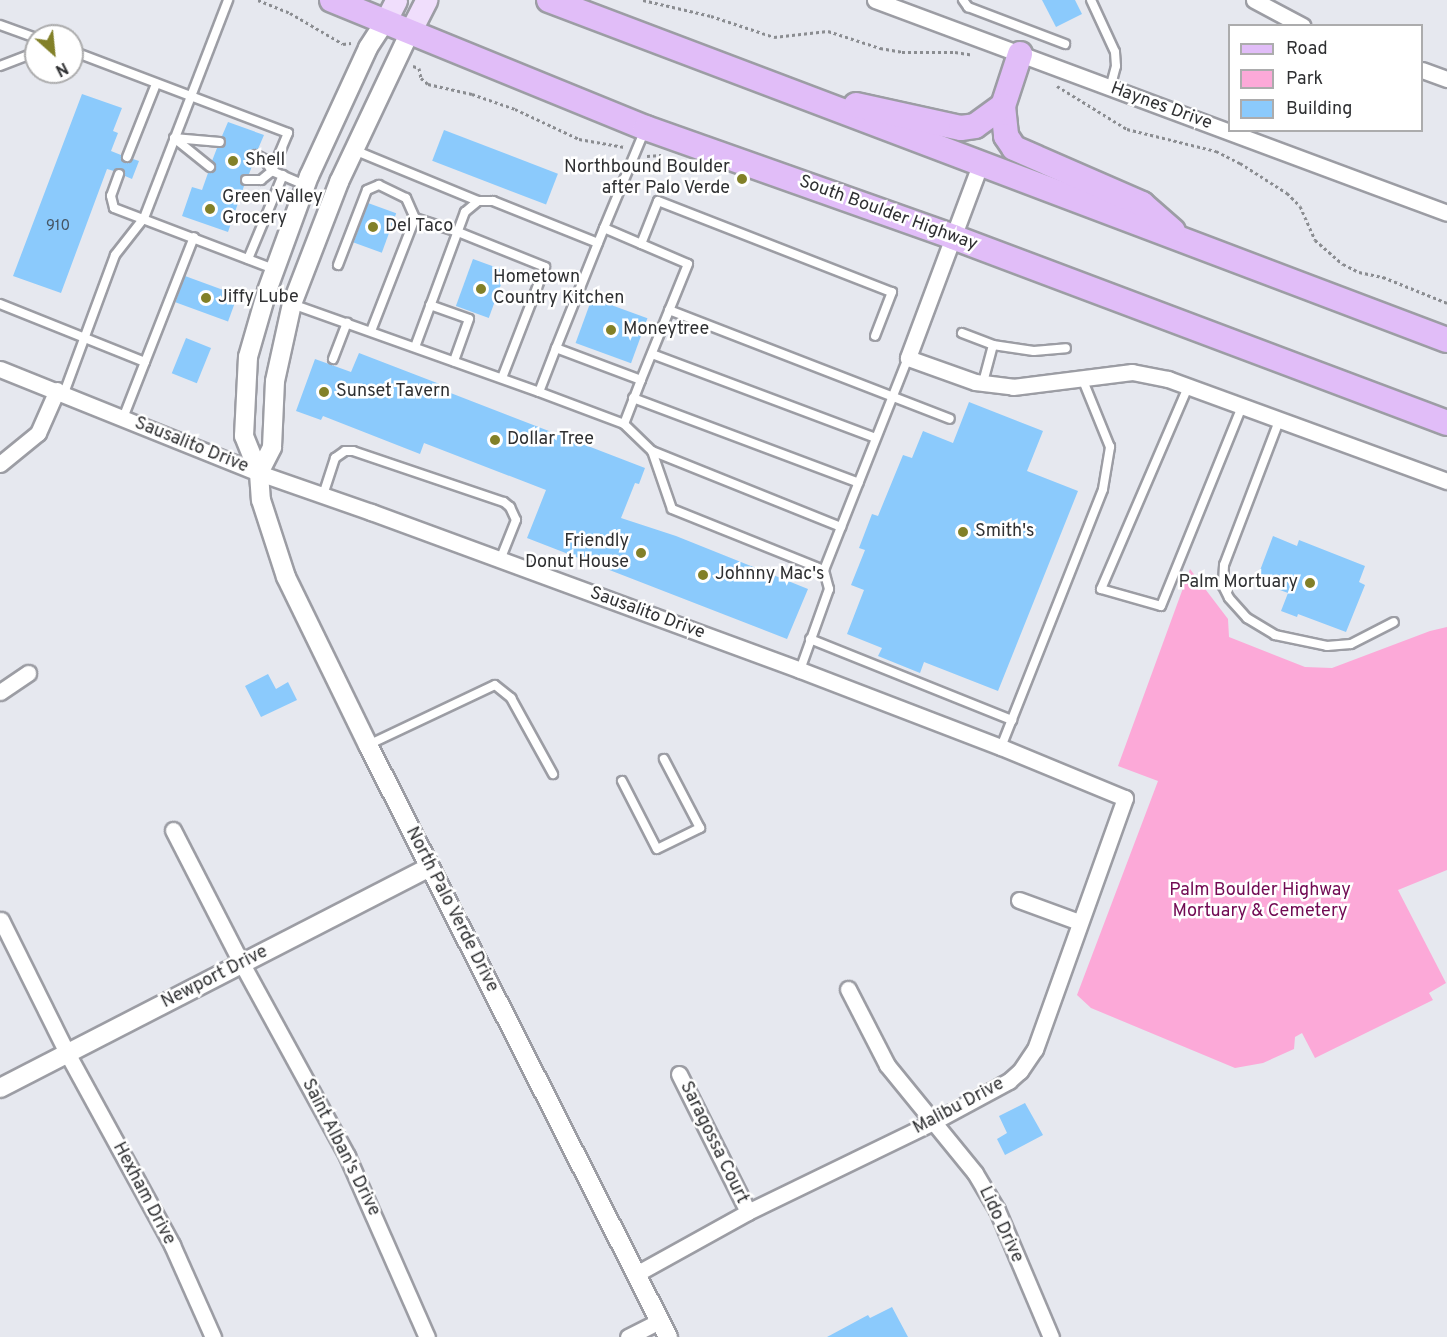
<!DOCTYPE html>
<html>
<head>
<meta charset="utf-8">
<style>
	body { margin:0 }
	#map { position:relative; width:1447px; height:1337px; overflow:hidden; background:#e6e8ef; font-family:Overpass,sans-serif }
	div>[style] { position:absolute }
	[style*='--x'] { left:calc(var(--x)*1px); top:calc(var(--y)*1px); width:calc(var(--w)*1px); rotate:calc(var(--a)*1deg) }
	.green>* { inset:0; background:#fca9d8 }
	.building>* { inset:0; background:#8bcafc; transform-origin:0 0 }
	.path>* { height:3px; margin-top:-1.5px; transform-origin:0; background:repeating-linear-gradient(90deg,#8b8d91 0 3px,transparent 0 6px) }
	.roads { filter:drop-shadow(2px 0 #9c9da4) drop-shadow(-2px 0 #9c9da4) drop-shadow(0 2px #9c9da4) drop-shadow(0 -2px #9c9da4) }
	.service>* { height:8px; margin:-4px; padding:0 4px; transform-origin:4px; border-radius:4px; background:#fff }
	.minor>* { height:15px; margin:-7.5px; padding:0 7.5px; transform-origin:7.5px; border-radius:7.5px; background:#fff }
	.tertiary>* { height:18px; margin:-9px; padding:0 9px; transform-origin:9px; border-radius:9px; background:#fff }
	.secondary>* { height:21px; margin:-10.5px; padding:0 10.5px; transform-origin:10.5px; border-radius:10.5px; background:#f0defc }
	.primary>* { height:24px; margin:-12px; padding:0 12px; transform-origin:12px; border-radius:12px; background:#e1bdf8 }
	.dots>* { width:16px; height:16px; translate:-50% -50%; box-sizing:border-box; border:3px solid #fff; border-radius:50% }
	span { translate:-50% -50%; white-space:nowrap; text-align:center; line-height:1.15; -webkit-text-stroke:5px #fff; paint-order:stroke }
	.number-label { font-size:15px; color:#465664 }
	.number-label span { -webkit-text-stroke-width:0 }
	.street-label { font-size:18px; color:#2f3032 }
	.poi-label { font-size:18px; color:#2f3032 }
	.left { translate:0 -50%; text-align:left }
	.right { translate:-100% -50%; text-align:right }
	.park-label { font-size:18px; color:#710a53 }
	.legend { position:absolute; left:1228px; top:24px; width:195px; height:108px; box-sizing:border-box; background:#fff; border:2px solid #acacad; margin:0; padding:8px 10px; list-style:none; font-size:18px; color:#2f3032 }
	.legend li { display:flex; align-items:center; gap:12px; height:30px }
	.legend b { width:30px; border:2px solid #acacad }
	.north { position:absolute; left:24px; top:24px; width:60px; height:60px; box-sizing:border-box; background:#fff; border:2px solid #acacad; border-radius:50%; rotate:153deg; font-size:16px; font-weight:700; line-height:24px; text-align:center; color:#2f3032 }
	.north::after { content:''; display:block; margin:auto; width:21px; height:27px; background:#828028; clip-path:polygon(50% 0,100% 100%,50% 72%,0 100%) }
</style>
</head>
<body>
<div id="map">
	<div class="green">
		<div style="clip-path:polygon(1190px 569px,1228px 619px,1229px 637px,1305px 667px,1332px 668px,1430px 631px,1447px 627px,1447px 870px,1398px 890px,1446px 983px,1429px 993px,1433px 1000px,1315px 1058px,1302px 1033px,1295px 1037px,1294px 1049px,1263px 1063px,1235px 1068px,1091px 1008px,1077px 995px,1158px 781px,1118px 766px)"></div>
	</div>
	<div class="building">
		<div style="clip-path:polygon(1042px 0,1075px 0,1082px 14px,1056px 27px)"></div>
		<div style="clip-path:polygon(82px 94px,122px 108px,113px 131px,118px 133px,111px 151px,121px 155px,125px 163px,133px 159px,139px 161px,132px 179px,125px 176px,122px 169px,114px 171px,107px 169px,61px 293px,13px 276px)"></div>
		<div style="clip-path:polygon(228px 122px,264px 135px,258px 149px,250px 153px,254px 161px,249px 174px,241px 178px,244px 186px,228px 232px,182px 216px,192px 187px,202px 190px,208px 173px,215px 170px,216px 165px,212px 161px,217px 148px,225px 145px,226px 140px,222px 136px)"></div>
		<div style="left:444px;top:130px;width:122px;height:33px;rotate:21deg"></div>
		<div style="left:368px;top:203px;width:30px;height:42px;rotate:20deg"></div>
		<div style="left:473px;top:259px;width:35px;height:50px;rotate:20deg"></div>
		<div style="left:185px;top:276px;width:56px;height:28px;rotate:20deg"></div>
		<div style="left:592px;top:298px;width:59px;height:48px;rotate:20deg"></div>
		<div style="left:186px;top:338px;width:27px;height:38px;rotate:22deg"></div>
		<div style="clip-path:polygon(359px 353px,450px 388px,448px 392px,645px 468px,639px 484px,635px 483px,621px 518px,676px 536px,808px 589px,787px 639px,527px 538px,546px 490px,424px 443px,420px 454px,323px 416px,321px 420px,296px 411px,315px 359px,351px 372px)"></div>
		<div style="clip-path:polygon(969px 402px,1043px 431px,1027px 471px,1078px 491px,998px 691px,924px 662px,920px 673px,878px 656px,882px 648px,847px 634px,864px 590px,851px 585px,865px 550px,859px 548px,872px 514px,878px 516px,903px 455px,912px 458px,923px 431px,953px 443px)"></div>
		<div style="clip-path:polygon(1273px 536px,1297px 546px,1299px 540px,1365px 566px,1359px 582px,1365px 585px,1346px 632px,1298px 614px,1297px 617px,1281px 611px,1288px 593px,1256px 581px)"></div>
		<div style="clip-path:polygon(268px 674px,276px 689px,288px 682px,297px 700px,261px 717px,245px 686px)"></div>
		<div style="clip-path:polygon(1025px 1103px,1043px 1135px,1005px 1155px,997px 1139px,1007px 1133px,999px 1116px)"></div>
		<div style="clip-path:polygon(892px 1307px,908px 1337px,827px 1337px,868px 1315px,870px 1318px)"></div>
	</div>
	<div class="path">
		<div style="--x:258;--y:0;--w:35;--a:22"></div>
		<div style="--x:290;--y:13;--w:61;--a:30.3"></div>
		<div style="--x:343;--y:44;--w:8;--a:-7"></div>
		<div style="--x:643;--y:0;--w:70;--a:13.2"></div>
		<div style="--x:711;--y:16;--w:66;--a:18.4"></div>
		<div style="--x:774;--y:37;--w:54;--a:-6.3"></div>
		<div style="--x:828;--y:31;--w:55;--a:18.1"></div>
		<div style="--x:880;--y:48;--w:22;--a:10"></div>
		<div style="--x:902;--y:52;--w:53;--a:0"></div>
		<div style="--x:955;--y:52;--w:18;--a:9"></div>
		<div style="--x:413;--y:66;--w:6;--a:18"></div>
		<div style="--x:419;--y:68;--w:10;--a:79"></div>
		<div style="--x:421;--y:78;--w:9;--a:41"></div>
		<div style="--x:428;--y:84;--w:45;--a:12.8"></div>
		<div style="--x:472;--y:94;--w:46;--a:19.2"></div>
		<div style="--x:515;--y:109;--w:71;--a:25.1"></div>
		<div style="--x:579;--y:139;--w:46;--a:10.1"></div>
		<div style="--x:1057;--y:86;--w:82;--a:31.6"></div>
		<div style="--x:1127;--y:129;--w:92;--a:13.9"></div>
		<div style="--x:1216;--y:151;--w:27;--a:27"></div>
		<div style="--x:1240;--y:163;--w:56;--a:32.6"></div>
		<div style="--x:1287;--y:193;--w:18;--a:45"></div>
		<div style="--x:1300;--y:206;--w:37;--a:66"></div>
		<div style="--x:1315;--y:240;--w:37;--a:41"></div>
		<div style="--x:1343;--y:264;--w:18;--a:27"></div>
		<div style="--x:1359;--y:272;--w:25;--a:12"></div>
		<div style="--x:1383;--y:277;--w:69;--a:22.1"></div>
		<div style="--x:647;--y:156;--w:14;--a:-4"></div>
	</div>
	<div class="roads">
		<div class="service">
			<div style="--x:963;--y:0;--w:9;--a:54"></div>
			<div style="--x:968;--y:7;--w:104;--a:20.9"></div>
			<div style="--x:1091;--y:0;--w:57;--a:65.2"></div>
			<div style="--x:1115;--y:52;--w:14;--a:86"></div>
			<div style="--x:1116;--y:66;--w:23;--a:105"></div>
			<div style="--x:0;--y:25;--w:38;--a:20"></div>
			<div style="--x:72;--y:51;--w:231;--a:20.8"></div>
			<div style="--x:288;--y:133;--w:41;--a:112.8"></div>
			<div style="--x:272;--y:171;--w:36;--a:23"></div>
			<div style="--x:0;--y:66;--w:39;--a:-21"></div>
			<div style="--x:354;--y:150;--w:134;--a:22.4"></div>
			<div style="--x:127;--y:157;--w:79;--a:-68.3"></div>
			<div style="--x:210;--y:167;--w:46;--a:-141.1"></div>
			<div style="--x:174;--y:138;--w:46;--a:5"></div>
			<div style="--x:119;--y:174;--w:23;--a:110"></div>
			<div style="--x:111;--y:196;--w:12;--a:76"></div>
			<div style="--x:114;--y:208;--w:171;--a:20.9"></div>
			<div style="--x:246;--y:180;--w:15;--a:0"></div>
			<div style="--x:261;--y:180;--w:14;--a:-39"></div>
			<div style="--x:272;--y:171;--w:14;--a:-124"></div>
			<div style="--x:264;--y:159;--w:9;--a:-153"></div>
			<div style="--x:604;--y:228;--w:91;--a:23.2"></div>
			<div style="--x:688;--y:264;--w:125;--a:112.1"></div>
			<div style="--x:641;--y:380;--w:91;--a:-159.4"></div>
			<div style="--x:556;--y:348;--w:129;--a:-68.2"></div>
			<div style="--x:604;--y:228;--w:104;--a:-67.4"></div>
			<div style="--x:641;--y:244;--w:46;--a:-68.4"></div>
			<div style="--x:658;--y:201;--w:251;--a:21.3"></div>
			<div style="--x:892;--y:292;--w:47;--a:111.1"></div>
			<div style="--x:248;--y:259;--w:91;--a:-67.4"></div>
			<div style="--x:338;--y:265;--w:80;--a:-68.9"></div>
			<div style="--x:367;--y:190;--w:13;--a:-23"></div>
			<div style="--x:379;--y:185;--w:30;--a:26"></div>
			<div style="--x:406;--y:198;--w:22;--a:66"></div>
			<div style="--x:0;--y:304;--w:156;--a:21.8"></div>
			<div style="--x:145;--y:362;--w:60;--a:111.4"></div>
			<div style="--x:292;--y:304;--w:262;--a:19.6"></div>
			<div style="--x:430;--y:305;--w:41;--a:19.7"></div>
			<div style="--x:469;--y:319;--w:45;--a:109.7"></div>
			<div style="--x:669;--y:310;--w:301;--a:21.2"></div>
			<div style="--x:371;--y:331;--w:121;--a:-68.7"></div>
			<div style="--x:415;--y:218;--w:45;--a:18"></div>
			<div style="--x:458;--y:232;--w:94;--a:21.9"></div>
			<div style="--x:545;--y:267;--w:119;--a:111.2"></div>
			<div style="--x:962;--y:333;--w:33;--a:21"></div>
			<div style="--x:993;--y:345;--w:39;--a:105"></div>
			<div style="--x:993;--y:345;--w:41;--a:8.3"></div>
			<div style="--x:1034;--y:351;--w:32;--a:-5"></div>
			<div style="--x:415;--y:347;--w:144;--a:-69.7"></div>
			<div style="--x:465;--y:212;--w:17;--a:-40"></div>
			<div style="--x:478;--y:201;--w:15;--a:0"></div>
			<div style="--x:493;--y:201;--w:113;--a:21.8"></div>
			<div style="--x:556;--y:348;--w:47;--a:111.1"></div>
			<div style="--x:539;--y:392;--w:91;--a:20.6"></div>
			<div style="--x:624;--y:424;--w:39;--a:44"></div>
			<div style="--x:652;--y:451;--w:61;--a:71"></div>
			<div style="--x:672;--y:509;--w:164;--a:21.9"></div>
			<div style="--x:652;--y:354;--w:239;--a:20.6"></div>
			<div style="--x:333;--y:359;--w:39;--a:-69"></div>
			<div style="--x:145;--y:362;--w:134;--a:-68.6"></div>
			<div style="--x:1188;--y:387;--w:220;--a:113.3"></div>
			<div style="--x:1101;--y:589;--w:62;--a:15.8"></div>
			<div style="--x:1161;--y:606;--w:215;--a:-67.9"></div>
			<div style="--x:64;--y:393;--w:147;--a:-69.7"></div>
			<div style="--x:115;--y:255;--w:47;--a:-51.9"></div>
			<div style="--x:144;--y:218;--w:234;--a:-68.9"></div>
			<div style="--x:633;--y:398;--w:241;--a:20.6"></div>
			<div style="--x:1279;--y:421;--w:154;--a:110.9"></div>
			<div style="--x:1224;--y:565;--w:21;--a:93"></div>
			<div style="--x:1223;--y:586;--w:13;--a:63"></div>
			<div style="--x:1229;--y:598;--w:27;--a:48"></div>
			<div style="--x:1247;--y:618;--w:33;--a:31"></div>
			<div style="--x:1275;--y:635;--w:53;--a:11.9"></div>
			<div style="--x:1327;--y:646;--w:24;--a:-5"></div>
			<div style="--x:1351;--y:644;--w:48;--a:-27.1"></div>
			<div style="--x:624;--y:424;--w:47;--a:-68.9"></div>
			<div style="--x:652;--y:451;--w:204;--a:21.9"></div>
			<div style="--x:323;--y:495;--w:39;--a:-72"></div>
			<div style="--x:335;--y:458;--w:12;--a:-35"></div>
			<div style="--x:345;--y:451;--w:8;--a:0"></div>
			<div style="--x:353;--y:451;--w:159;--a:18.7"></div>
			<div style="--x:504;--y:502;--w:8;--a:40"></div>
			<div style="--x:510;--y:507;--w:14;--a:65"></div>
			<div style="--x:516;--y:520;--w:43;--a:111.8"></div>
			<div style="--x:810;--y:639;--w:218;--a:21.9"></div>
			<div style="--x:800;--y:670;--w:86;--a:-70.3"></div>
			<div style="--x:829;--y:589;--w:20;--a:-105"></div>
			<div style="--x:824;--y:570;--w:228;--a:-68.4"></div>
			<div style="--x:368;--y:745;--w:140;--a:-25.3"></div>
			<div style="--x:495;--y:685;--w:21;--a:39"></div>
			<div style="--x:511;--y:698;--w:87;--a:61.1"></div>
			<div style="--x:1001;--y:747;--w:277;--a:-68.4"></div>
			<div style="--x:1103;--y:489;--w:43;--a:-80.5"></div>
			<div style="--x:1110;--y:447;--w:74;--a:-112.1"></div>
			<div style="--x:622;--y:781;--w:76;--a:62.8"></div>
			<div style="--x:657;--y:849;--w:48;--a:-26"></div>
			<div style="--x:700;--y:828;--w:78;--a:-117.6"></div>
		</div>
		<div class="minor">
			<div style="--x:875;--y:0;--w:610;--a:20.42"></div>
			<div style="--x:1254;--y:0;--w:55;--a:28"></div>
			<div style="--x:1422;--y:70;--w:27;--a:20"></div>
			<div style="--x:980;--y:165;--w:206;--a:110.5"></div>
			<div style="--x:908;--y:358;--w:71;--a:19.7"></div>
			<div style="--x:975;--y:382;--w:38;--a:7"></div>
			<div style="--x:1013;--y:387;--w:120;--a:-7.2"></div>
			<div style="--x:1132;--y:372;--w:37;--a:11"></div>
			<div style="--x:1168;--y:379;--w:297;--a:20.1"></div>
			<div style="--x:0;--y:369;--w:279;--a:21.9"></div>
			<div style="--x:259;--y:473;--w:119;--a:19.2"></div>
			<div style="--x:371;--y:512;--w:457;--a:20.2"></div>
			<div style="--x:800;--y:670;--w:215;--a:21"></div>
			<div style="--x:1001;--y:747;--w:134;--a:22.4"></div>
			<div style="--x:1125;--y:798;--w:267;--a:109.7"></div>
			<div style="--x:1035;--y:1049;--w:27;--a:124"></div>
			<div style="--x:1020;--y:1071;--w:15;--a:138"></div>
			<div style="--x:1009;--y:1081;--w:86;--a:151.7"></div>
			<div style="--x:933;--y:1122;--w:206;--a:154.1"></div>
			<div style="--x:748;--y:1212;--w:128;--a:151"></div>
			<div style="--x:0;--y:464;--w:49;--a:-39.2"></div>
			<div style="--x:38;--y:433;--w:47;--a:-66.2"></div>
			<div style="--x:0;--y:692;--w:34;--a:-34"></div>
			<div style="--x:173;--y:830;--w:151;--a:62.8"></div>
			<div style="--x:242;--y:964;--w:219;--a:61.3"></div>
			<div style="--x:347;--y:1156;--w:198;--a:66.2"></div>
			<div style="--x:1019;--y:900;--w:64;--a:20.1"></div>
			<div style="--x:1;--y:920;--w:148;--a:63.6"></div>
			<div style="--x:67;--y:1053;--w:219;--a:61.3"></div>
			<div style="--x:172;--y:1245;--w:101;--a:66"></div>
			<div style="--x:848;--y:989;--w:85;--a:62.8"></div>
			<div style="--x:887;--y:1065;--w:139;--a:50.8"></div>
			<div style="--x:975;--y:1173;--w:43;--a:59.3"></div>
			<div style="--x:997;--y:1210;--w:138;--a:67"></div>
			<div style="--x:679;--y:1074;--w:154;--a:63.4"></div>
			<div style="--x:628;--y:1337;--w:35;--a:-27"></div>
		</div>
		<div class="tertiary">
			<div style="--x:386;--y:20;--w:33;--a:123"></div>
			<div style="--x:368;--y:48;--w:141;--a:114.7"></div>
			<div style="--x:309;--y:176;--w:122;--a:110.1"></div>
			<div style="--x:267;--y:291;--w:69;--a:106.1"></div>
			<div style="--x:248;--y:357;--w:79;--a:92.9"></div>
			<div style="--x:244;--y:436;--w:40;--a:68"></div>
			<div style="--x:259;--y:473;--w:27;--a:86"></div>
			<div style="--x:261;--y:500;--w:81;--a:72"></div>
			<div style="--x:286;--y:577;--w:187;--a:64"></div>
			<div style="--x:368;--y:745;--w:664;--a:63.13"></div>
			<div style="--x:259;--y:473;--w:29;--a:-63"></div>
			<div style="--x:272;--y:447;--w:66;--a:-87.4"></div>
			<div style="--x:275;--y:381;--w:79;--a:-77.6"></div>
			<div style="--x:292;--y:304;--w:131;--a:-68.9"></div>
			<div style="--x:339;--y:182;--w:168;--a:-64.7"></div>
			<div style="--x:0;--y:1088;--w:483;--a:-27.2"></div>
		</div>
		<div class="secondary">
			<div style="--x:386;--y:20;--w:22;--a:-63"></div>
			<div style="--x:411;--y:30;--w:34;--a:-63"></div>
		</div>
		<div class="primary">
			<div style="--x:332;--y:0;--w:339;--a:22.2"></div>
			<div style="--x:646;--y:128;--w:326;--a:19.5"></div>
			<div style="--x:953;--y:237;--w:528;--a:20.63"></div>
			<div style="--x:549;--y:0;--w:960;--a:20.74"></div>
			<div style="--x:1020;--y:54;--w:55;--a:108.1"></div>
			<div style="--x:1003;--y:106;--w:30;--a:84"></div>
			<div style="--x:1006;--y:136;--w:14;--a:56"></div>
			<div style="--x:1014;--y:148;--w:140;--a:23.6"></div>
			<div style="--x:1142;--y:204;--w:41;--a:41.1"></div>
			<div style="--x:856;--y:105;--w:107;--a:12.4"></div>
			<div style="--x:961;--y:128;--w:14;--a:-8"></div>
			<div style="--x:975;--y:126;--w:34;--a:-36"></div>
		</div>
	</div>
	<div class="dots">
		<div style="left:233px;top:161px;background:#828028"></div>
		<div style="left:742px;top:179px;background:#828028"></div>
		<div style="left:210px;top:209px;background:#828028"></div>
		<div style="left:373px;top:227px;background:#828028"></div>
		<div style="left:481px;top:289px;background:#828028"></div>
		<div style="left:206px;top:298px;background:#828028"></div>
		<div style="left:611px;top:330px;background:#828028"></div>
		<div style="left:324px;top:392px;background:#828028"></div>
		<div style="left:495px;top:440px;background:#828028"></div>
		<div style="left:963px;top:532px;background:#828028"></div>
		<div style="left:641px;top:553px;background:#828028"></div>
		<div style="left:703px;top:575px;background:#828028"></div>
		<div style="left:1310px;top:583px;background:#828028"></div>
	</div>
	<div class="number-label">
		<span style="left:58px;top:227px">910</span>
	</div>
	<div class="street-label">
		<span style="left:1161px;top:107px;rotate:20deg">Haynes Drive</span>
		<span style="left:888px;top:214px;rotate:20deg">South Boulder Highway</span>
		<span style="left:191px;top:446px;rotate:22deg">Sausalito Drive</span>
		<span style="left:647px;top:614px;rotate:20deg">Sausalito Drive</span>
		<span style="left:451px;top:910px;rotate:63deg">North Palo Verde Drive</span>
		<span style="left:215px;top:978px;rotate:-27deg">Newport Drive</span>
		<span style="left:959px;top:1107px;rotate:-28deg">Malibu Drive</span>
		<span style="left:713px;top:1143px;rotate:64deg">Saragossa Court</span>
		<span style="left:340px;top:1148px;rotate:63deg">Saint Alban's Drive</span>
		<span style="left:143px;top:1194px;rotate:62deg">Hexham Drive</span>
		<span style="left:1000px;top:1225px;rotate:65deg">Lido Drive</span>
	</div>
	<div class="poi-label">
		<span class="left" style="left:245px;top:161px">Shell</span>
		<span class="right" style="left:730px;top:179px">Northbound Boulder<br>after Palo Verde</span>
		<span class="left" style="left:222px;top:209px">Green Valley<br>Grocery</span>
		<span class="left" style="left:385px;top:227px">Del Taco</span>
		<span class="left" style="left:493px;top:289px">Hometown<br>Country Kitchen</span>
		<span class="left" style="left:218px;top:298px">Jiffy Lube</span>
		<span class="left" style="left:623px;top:330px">Moneytree</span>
		<span class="left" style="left:336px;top:392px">Sunset Tavern</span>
		<span class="left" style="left:507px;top:440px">Dollar Tree</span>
		<span class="left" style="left:975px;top:532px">Smith's</span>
		<span class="right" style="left:629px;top:553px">Friendly<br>Donut House</span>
		<span class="left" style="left:715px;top:575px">Johnny Mac's</span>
		<span class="right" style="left:1298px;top:583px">Palm Mortuary</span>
	</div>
	<div class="park-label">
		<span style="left:1260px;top:902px">Palm Boulder Highway<br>Mortuary &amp; Cemetery</span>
	</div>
	<ul class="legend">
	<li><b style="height:8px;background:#e1bdf8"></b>Road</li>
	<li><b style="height:16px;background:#fca9d8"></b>Park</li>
	<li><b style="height:16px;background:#8bcafc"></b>Building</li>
	</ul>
	<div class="north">N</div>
</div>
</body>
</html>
